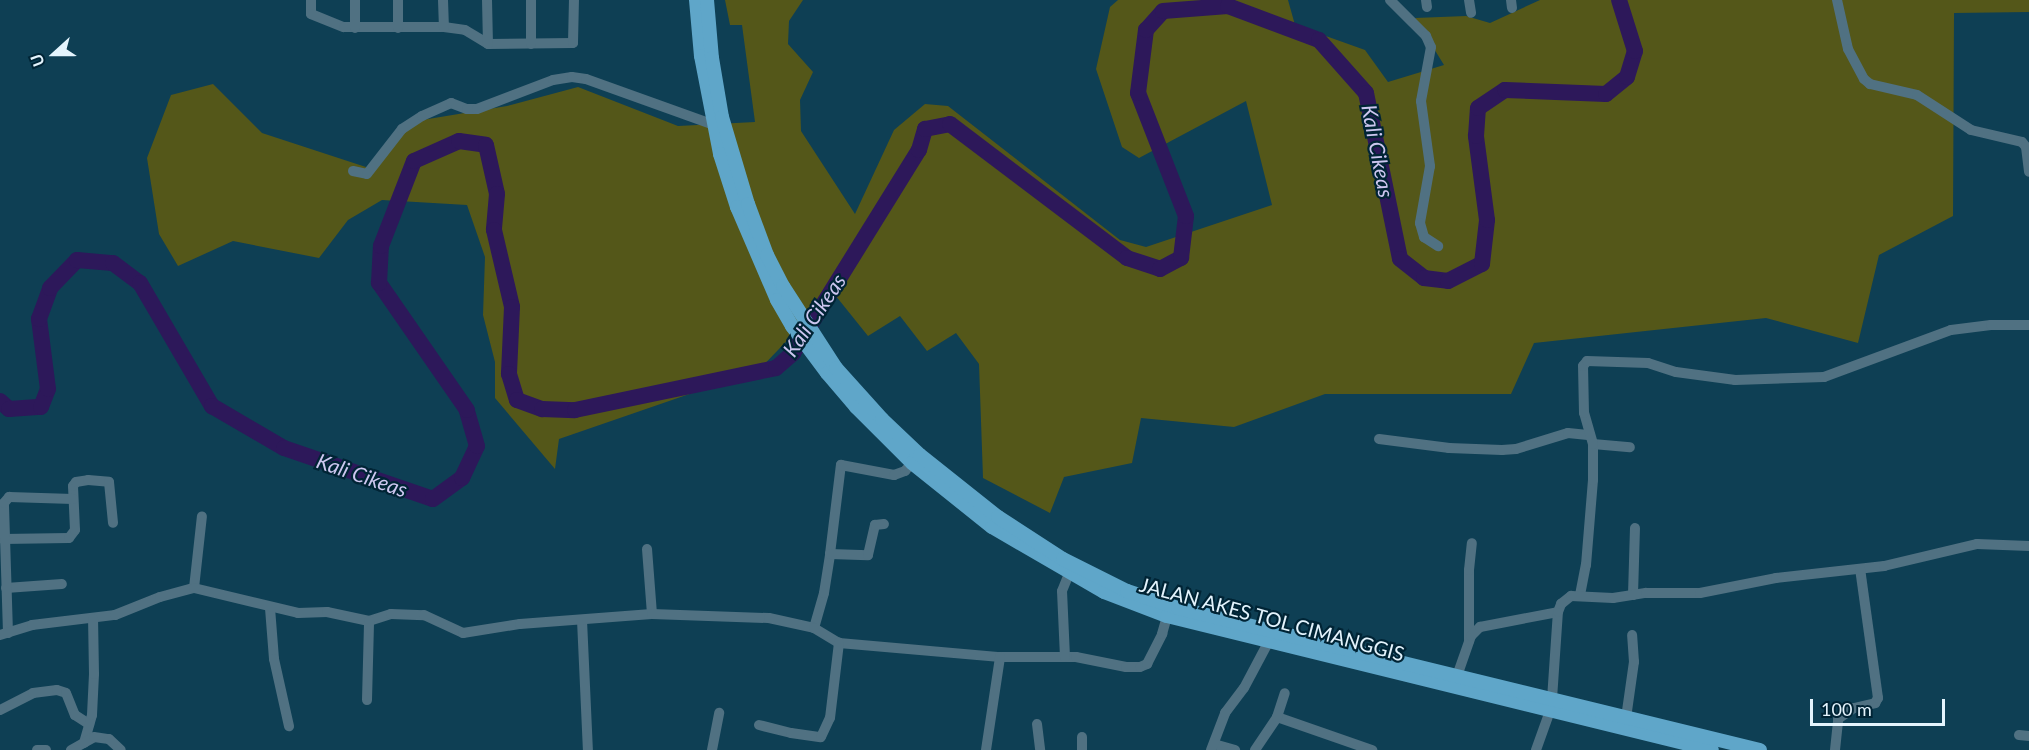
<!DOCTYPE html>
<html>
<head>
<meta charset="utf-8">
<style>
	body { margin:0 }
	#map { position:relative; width:2029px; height:750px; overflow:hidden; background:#0e3f54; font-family:Lato,sans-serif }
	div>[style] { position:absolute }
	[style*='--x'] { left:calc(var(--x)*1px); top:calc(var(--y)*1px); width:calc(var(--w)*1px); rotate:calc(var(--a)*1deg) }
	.green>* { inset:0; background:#545719 }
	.river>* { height:16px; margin:-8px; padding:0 8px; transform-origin:8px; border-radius:8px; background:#2d185a }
	.minor>* { height:10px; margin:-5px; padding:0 5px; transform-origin:5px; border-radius:5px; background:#507182 }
	.major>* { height:14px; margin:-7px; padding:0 7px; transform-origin:7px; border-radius:7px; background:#5fa6c9 }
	span { translate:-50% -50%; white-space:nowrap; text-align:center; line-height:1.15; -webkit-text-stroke:4.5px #002435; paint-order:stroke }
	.street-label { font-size:20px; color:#e4f4fd }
	.water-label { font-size:21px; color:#cdc7f0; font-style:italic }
	.north { position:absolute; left:24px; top:24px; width:60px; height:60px; -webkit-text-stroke:4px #002435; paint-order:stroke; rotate:249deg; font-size:16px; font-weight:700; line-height:24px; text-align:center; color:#e4f4fd }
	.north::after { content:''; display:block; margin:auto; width:21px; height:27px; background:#e4f4fd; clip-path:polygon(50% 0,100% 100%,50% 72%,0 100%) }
	.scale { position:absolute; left:1810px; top:699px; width:135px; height:27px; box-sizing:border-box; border:3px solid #e4f4fd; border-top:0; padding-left:8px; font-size:18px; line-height:21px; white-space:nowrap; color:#e4f4fd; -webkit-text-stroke:4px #002435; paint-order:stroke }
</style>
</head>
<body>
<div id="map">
	<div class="green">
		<div style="clip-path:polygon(725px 0,803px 0,789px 21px,788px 44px,813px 72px,800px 100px,801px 131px,855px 214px,894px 130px,925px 104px,948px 106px,1120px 240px,1146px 247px,1272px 205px,1246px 101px,1139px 158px,1122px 147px,1096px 69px,1110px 7px,1118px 0,1288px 0,1295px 25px,1365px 50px,1388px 82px,1444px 65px,1415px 18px,1466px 16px,1490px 23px,1540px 0,2029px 0,2029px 12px,1954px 13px,1953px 216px,1879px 255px,1858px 343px,1766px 318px,1534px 343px,1511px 394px,1325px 394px,1234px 427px,1141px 418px,1132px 463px,1064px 477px,1050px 513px,983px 478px,979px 364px,956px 333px,927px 351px,900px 316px,868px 336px,827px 285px,800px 327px,759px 370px,559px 439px,555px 469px,495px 398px,495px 362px,483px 315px,485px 257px,467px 205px,382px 200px,348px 220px,319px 258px,233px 241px,178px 266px,159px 234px,147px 158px,171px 95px,213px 84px,262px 133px,372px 169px,410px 122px,507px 106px,578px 87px,678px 126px,755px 122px,742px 25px,730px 25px)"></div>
	</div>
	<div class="river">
		<div style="--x:0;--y:401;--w:12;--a:42"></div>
		<div style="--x:9;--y:409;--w:32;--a:-4"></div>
		<div style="--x:41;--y:407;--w:19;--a:-69"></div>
		<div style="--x:48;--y:389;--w:71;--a:-97.3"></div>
		<div style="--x:39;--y:319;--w:33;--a:-70"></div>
		<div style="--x:50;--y:288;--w:39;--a:-46"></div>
		<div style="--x:77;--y:260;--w:36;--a:5"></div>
		<div style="--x:113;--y:263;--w:34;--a:37"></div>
		<div style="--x:140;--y:283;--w:143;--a:59.7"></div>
		<div style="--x:212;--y:406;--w:83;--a:30.3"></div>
		<div style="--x:284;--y:448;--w:157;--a:18.9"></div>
		<div style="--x:433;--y:499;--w:36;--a:-36"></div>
		<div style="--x:462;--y:478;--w:35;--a:-65"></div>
		<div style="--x:477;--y:446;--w:37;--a:-106"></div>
		<div style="--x:467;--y:410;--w:155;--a:-124.7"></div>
		<div style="--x:379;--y:283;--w:37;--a:-87"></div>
		<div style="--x:381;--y:246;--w:91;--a:-68.8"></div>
		<div style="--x:414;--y:161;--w:49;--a:-24"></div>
		<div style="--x:459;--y:141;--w:27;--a:8"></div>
		<div style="--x:486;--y:145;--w:50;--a:77.3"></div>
		<div style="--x:497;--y:194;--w:36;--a:95"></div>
		<div style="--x:494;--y:230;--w:79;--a:76.8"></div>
		<div style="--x:512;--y:307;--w:67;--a:92.6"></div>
		<div style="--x:509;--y:374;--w:27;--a:73"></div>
		<div style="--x:517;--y:400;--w:27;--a:20"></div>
		<div style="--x:542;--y:409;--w:33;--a:2"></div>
		<div style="--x:575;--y:410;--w:205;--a:-11.8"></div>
		<div style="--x:776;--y:368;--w:23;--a:-41"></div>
		<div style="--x:793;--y:353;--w:239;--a:-58.2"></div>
		<div style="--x:919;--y:150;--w:22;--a:-74"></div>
		<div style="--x:925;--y:129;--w:25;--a:-11"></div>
		<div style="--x:950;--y:124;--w:222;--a:37.1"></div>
		<div style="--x:1127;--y:258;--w:35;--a:18"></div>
		<div style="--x:1160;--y:269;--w:24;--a:-28"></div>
		<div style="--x:1181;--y:258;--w:42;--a:-83.2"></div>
		<div style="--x:1186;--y:216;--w:132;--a:-111.3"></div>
		<div style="--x:1138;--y:93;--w:64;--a:-82.8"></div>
		<div style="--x:1146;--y:30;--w:25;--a:-48"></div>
		<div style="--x:1163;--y:11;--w:65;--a:-4.4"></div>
		<div style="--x:1228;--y:6;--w:97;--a:20.5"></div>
		<div style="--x:1319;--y:40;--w:71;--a:48.4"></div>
		<div style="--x:1366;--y:93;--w:169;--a:78.4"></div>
		<div style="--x:1400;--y:259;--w:31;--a:38"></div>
		<div style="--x:1424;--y:278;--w:24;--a:7"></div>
		<div style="--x:1448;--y:281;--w:38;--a:-27"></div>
		<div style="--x:1482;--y:264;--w:44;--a:-83.5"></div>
		<div style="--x:1487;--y:220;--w:85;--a:-97.5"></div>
		<div style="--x:1476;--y:136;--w:28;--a:-86"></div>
		<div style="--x:1478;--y:108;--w:32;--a:-34"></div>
		<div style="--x:1505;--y:90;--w:101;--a:2.3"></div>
		<div style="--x:1606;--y:94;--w:27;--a:-39"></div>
		<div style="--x:1627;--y:77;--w:27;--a:-73"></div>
		<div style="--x:1635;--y:51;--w:53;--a:-107.4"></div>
	</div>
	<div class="minor">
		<div style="--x:311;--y:0;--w:14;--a:90"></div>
		<div style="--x:311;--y:14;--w:35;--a:22"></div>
		<div style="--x:344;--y:27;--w:100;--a:0"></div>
		<div style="--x:444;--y:27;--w:21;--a:8"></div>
		<div style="--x:465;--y:30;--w:27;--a:31"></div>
		<div style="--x:488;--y:44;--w:85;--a:-0.7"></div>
		<div style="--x:573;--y:43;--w:43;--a:-88.7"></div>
		<div style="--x:355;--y:0;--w:28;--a:90"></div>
		<div style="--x:443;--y:0;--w:27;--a:88"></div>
		<div style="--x:487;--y:0;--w:44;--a:88.7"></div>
		<div style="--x:531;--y:0;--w:44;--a:90"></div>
		<div style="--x:1390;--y:0;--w:51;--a:45"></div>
		<div style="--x:1426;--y:36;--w:12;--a:66"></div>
		<div style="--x:1431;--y:47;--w:55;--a:100.5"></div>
		<div style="--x:1421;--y:101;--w:66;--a:82.1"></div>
		<div style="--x:1430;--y:166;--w:58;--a:100"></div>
		<div style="--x:1420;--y:223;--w:15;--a:74"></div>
		<div style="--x:1424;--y:237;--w:17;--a:33"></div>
		<div style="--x:1426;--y:0;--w:7;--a:82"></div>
		<div style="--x:1469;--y:0;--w:13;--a:81"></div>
		<div style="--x:1511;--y:0;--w:8;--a:83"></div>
		<div style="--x:1837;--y:0;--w:50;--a:77.3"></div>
		<div style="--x:1848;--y:49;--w:34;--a:62"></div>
		<div style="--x:1864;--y:79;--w:8;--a:40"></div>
		<div style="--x:1870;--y:84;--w:48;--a:13.2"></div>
		<div style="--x:1917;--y:95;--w:64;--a:32.9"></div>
		<div style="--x:1971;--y:130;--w:52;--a:13.2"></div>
		<div style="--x:2022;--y:142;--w:6;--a:51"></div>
		<div style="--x:2026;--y:147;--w:25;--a:83"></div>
		<div style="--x:398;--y:28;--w:28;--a:-90"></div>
		<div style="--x:353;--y:171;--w:14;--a:12"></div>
		<div style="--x:367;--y:174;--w:57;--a:-52.1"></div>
		<div style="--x:402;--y:129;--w:24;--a:-33"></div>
		<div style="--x:422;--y:116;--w:32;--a:-24"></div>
		<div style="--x:451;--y:103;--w:17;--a:21"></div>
		<div style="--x:467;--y:109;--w:10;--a:0"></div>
		<div style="--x:477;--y:109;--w:81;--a:-20.9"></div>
		<div style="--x:553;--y:80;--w:19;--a:-9"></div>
		<div style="--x:572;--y:77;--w:14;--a:8"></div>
		<div style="--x:586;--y:79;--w:134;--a:19.7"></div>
		<div style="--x:1379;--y:439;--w:71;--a:7.3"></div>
		<div style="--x:1449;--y:448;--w:53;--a:2.2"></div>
		<div style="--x:1502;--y:450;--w:14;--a:-4"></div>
		<div style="--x:1516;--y:449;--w:54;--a:-17.1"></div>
		<div style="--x:1568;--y:433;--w:20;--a:6"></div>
		<div style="--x:1593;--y:444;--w:37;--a:5"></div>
		<div style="--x:3;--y:539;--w:66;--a:-0.9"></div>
		<div style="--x:69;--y:538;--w:10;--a:-53"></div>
		<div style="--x:75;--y:530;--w:44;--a:-92.6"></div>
		<div style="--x:73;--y:486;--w:5;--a:-53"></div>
		<div style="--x:76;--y:482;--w:12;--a:-9"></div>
		<div style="--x:88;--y:480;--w:21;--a:5"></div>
		<div style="--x:109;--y:482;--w:41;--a:84.4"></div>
		<div style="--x:647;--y:549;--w:65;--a:85.6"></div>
		<div style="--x:830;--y:554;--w:90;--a:-83"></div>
		<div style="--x:841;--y:465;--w:54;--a:10.7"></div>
		<div style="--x:894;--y:475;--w:12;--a:-20"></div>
		<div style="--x:905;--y:471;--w:11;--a:-49"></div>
		<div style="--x:6;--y:588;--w:56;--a:-4.1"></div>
		<div style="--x:194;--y:588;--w:72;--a:-83.7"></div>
		<div style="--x:1580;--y:595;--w:31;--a:-79"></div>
		<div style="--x:1586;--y:565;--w:85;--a:-85.3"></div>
		<div style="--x:1593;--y:480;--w:36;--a:-90"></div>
		<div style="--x:1593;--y:444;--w:32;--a:-106"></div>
		<div style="--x:1584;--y:413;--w:47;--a:-91.2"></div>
		<div style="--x:1583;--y:366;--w:6;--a:-51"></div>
		<div style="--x:1587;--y:361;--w:61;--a:1.9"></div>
		<div style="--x:1648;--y:363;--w:29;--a:18"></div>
		<div style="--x:1676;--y:372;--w:60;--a:7.7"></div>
		<div style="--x:1735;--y:380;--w:89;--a:-1.9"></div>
		<div style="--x:1824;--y:377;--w:135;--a:-20.3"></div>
		<div style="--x:1951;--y:330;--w:40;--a:-7.1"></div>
		<div style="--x:1991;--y:325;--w:38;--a:0"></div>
		<div style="--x:1633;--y:595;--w:67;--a:-88.3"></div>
		<div style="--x:270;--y:608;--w:51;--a:85.5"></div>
		<div style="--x:274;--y:659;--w:69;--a:77.4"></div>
		<div style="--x:582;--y:620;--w:130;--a:87.4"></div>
		<div style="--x:814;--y:628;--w:36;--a:-74"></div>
		<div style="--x:824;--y:593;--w:39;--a:-81"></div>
		<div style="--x:830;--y:554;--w:38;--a:2"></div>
		<div style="--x:868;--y:555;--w:31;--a:-77"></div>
		<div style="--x:875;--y:525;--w:9;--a:-6"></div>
		<div style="--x:8;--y:633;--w:130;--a:-91.8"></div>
		<div style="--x:4;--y:503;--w:8;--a:-50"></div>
		<div style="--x:9;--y:497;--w:64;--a:1.8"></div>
		<div style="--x:0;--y:635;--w:34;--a:-17"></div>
		<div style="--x:32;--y:625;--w:84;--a:-6.9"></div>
		<div style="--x:115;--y:615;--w:48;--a:-21.8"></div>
		<div style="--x:160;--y:597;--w:35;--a:-15"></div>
		<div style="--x:194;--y:588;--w:107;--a:13.5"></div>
		<div style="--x:298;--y:613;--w:29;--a:-2"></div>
		<div style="--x:327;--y:612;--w:43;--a:12.1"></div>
		<div style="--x:369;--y:621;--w:23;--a:-18"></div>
		<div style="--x:391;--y:614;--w:33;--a:2"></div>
		<div style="--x:424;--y:615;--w:43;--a:24.8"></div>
		<div style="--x:463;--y:633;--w:58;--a:-9"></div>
		<div style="--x:520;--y:624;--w:132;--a:-4.3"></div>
		<div style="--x:652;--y:614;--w:117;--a:2"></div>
		<div style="--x:769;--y:618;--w:46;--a:12.5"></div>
		<div style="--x:814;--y:628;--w:29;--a:31"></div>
		<div style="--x:839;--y:643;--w:162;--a:5"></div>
		<div style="--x:1000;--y:657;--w:76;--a:0"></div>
		<div style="--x:1076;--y:657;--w:51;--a:11.3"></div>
		<div style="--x:1126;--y:667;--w:14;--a:0"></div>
		<div style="--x:1140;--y:667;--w:8;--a:-23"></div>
		<div style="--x:1147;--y:664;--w:34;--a:-63"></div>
		<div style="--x:1162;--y:634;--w:19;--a:-74"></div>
		<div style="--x:1469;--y:641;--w:71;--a:-90"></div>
		<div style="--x:1469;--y:570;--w:27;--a:-84"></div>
		<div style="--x:1065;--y:657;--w:66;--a:-92.6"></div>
		<div style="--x:1062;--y:591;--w:18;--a:-68"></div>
		<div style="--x:1457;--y:676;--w:42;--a:-70.7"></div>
		<div style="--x:1471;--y:636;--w:13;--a:-45"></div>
		<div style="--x:1480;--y:627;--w:79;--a:-10.9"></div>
		<div style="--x:1552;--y:699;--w:87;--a:-86.1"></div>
		<div style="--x:1558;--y:612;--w:9;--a:-69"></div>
		<div style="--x:1561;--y:604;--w:13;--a:-39"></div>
		<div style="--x:1571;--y:596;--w:42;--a:2.7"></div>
		<div style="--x:1613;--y:598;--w:33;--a:-9"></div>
		<div style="--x:1646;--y:593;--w:54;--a:0"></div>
		<div style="--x:1700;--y:593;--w:77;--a:-11.2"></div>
		<div style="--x:1776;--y:578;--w:109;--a:-6.3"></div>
		<div style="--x:1884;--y:566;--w:96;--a:-13.3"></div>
		<div style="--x:1977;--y:544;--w:52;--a:2.2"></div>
		<div style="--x:367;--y:700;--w:79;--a:-88.5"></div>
		<div style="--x:0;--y:710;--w:37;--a:-27"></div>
		<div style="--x:33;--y:693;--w:24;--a:-7"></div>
		<div style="--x:57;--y:690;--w:9;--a:18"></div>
		<div style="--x:66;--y:693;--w:24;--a:68"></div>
		<div style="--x:75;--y:715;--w:17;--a:33"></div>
		<div style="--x:1277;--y:717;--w:101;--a:19.2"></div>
		<div style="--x:1626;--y:718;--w:57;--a:-81.9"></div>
		<div style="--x:1634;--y:662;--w:27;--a:-94"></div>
		<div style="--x:1037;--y:724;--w:26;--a:83"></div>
		<div style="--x:759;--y:725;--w:33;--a:14"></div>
		<div style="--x:791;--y:733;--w:30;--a:8"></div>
		<div style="--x:821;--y:737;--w:21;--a:-65"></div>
		<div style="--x:830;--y:718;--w:76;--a:-83.2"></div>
		<div style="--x:2019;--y:735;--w:10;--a:6"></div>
		<div style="--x:1082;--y:737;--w:13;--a:90"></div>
		<div style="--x:84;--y:743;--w:29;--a:-74"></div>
		<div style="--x:92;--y:715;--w:41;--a:-87.2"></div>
		<div style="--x:94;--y:674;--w:55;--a:-91"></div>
		<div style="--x:1214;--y:744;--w:22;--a:16"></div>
		<div style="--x:37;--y:750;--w:9;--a:0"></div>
		<div style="--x:71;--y:750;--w:26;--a:-29"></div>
		<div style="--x:94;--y:737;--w:15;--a:8"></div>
		<div style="--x:109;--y:739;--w:16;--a:43"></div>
		<div style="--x:712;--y:750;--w:38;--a:-79"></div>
		<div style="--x:986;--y:750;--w:94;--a:-81.4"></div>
		<div style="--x:1211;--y:750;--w:40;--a:-69"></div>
		<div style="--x:1225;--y:713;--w:31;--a:-53"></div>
		<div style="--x:1244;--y:688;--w:53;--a:-62"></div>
		<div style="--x:1255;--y:750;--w:40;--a:-56"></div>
		<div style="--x:1277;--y:717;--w:25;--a:-72"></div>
		<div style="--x:1536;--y:750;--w:41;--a:-70.3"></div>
		<div style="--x:1835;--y:750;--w:31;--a:-84"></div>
		<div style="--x:1838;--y:719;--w:19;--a:-35"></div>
		<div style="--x:1854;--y:708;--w:22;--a:-13"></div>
		<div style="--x:1875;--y:703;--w:6;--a:-59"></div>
		<div style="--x:1878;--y:698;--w:130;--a:-97.9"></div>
	</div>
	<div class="major">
		<div style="--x:696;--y:0;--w:56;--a:84.9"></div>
		<div style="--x:701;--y:56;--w:100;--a:79"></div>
		<div style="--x:720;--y:154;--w:56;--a:72.2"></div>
		<div style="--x:737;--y:207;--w:101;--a:66.7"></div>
		<div style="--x:777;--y:300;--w:30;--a:60"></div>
		<div style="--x:792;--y:326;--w:59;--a:53.3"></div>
		<div style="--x:827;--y:373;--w:45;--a:49.5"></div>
		<div style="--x:856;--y:407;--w:79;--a:45"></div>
		<div style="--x:912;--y:463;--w:102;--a:38.7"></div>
		<div style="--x:992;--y:527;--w:129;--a:30.1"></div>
		<div style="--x:1104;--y:592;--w:67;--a:20.9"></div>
		<div style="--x:1167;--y:616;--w:561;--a:13.81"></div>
		<div style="--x:707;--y:0;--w:58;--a:85.1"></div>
		<div style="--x:712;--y:58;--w:60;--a:80.4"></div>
		<div style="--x:722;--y:117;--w:91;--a:73.4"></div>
		<div style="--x:748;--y:204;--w:54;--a:69.6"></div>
		<div style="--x:767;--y:255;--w:35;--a:63"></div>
		<div style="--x:783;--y:286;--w:98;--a:57.1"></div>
		<div style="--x:836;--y:368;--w:69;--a:48"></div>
		<div style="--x:882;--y:419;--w:52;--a:43.5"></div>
		<div style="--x:920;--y:455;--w:100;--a:38.5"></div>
		<div style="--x:998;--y:517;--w:77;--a:32.9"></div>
		<div style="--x:1063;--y:559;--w:72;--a:26.6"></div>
		<div style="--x:1127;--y:591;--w:54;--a:18.4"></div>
		<div style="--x:1178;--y:608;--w:599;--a:13.71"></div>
	</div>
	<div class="street-label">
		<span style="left:1272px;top:619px;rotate:15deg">JALAN AKES TOL CIMANGGIS</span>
	</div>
	<div class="water-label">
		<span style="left:1378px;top:151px;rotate:79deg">Kali Cikeas</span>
		<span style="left:814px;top:315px;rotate:-56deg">Kali Cikeas</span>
		<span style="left:362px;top:475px;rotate:19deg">Kali Cikeas</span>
	</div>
	<div class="north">U</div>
	<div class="scale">100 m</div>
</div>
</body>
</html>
